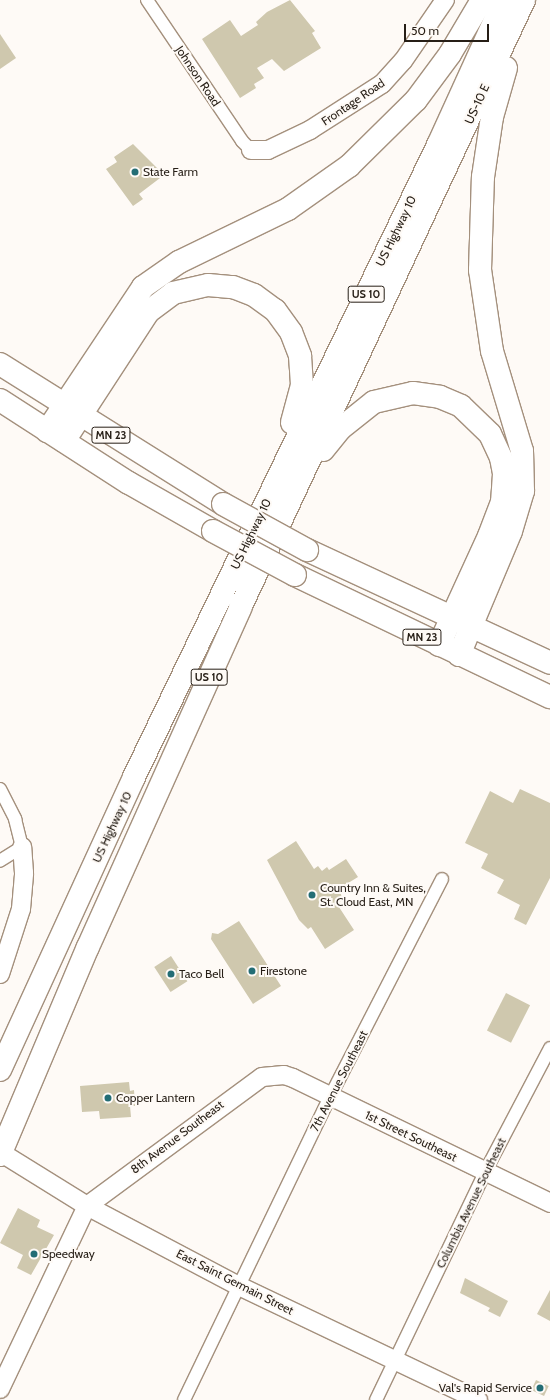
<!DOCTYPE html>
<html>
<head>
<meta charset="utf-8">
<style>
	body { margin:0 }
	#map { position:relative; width:550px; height:1400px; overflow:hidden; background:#fefaf6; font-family:Cabin,sans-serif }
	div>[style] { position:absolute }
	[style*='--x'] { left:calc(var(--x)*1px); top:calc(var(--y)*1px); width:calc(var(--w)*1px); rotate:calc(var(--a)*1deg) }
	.building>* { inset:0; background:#cfc8ae; transform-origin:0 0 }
	.roads { filter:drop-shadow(1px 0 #a4907d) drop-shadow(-1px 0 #a4907d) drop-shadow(0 1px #a4907d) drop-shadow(0 -1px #a4907d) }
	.street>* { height:12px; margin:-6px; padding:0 6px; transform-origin:6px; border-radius:6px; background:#fff }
	.secondary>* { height:18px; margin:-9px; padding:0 9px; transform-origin:9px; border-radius:9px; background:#fff }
	.highway>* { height:22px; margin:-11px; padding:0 11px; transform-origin:11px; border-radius:11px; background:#fff }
	.bridges { filter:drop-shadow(1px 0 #a4907d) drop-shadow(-1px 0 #a4907d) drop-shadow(0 1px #a4907d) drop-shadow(0 -1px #a4907d) }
	.highway-bridge>* { height:22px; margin:-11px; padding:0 11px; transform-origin:11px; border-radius:11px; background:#fff }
	.dots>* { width:11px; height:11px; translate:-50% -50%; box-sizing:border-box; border:2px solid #fefaf6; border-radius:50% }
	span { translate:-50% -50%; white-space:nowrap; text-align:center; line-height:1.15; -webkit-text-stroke:4px #fefaf6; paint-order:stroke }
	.shield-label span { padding:1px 3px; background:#fefaf6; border:1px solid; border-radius:3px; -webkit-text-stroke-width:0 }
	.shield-label { font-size:11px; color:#261e16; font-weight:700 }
	.street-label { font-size:12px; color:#261e16 }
	.poi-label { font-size:12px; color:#261e16 }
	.left { translate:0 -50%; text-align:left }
	.right { translate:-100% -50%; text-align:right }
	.scale { position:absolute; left:404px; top:24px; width:85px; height:18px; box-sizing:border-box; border:2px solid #261e16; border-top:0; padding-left:5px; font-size:12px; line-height:14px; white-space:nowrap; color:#261e16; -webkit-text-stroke:3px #fefaf6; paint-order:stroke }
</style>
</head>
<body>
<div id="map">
	<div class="building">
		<div style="clip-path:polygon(290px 0,315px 31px,312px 33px,321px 48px,284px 71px,272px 59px,257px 68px,264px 78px,254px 84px,256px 88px,240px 98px,202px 39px,230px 20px,241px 36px,258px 25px,256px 22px,267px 12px)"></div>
		<div style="clip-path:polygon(0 34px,16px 58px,0 69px)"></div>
		<div style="clip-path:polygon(133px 144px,164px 175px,139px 194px,143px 199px,133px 206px,106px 169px,117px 162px,114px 157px)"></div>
		<div style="clip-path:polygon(520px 789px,550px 803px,550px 878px,526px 925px,514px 919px,520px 905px,497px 893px,504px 880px,481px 868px,488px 854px,465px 843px,490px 791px,513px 803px)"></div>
		<div style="clip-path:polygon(296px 841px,314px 869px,318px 866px,322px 871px,327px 867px,329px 870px,346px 859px,358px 877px,340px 888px,342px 900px,337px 904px,354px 930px,325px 949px,311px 927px,308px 929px,299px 920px,267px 860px)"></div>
		<div style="clip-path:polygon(239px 921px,281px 986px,253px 1004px,211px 939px,212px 933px,218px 934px)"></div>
		<div style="left:171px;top:956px;width:30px;height:20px;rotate:57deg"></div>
		<div style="left:506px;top:993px;width:27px;height:42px;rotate:27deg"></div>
		<div style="clip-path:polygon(129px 1082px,130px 1091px,134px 1090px,135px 1106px,130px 1106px,131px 1117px,100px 1119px,99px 1111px,82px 1112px,80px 1086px)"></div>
		<div style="clip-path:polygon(18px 1208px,40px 1220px,37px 1227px,54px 1235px,31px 1275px,17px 1268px,23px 1255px,0 1243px)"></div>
		<div style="clip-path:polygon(465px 1278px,508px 1301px,500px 1317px,488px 1311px,490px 1308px,460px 1293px)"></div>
		<div style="clip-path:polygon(550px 1290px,550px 1321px,537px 1314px)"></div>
		<div style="left:536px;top:1380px;width:14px;height:11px;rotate:25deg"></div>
	</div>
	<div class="roads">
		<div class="street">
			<div style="--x:147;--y:0;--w:170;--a:56"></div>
			<div style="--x:242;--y:141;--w:13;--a:45"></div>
			<div style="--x:0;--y:789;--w:34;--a:63"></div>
			<div style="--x:15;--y:819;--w:29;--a:76"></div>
			<div style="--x:22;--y:847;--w:26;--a:148"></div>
			<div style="--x:184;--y:1400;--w:336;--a:-64.3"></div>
			<div style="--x:330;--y:1097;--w:245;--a:-62.8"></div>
			<div style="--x:376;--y:1400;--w:253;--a:-64.4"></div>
			<div style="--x:485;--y:1172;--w:140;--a:-62.3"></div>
		</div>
		<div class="secondary">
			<div style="--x:251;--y:150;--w:17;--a:0"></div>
			<div style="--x:268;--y:150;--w:47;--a:-25.5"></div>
			<div style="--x:310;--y:130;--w:85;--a:-32.6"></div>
			<div style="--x:382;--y:84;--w:31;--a:-48"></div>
			<div style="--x:403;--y:61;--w:74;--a:-55.5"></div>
			<div style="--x:0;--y:974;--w:68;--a:-72.1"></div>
			<div style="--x:21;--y:909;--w:36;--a:-85"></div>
			<div style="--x:24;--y:873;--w:26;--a:-94"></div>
			<div style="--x:0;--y:1152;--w:102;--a:31.8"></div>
			<div style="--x:87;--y:1206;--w:172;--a:27.8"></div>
			<div style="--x:239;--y:1286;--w:265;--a:25.5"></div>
			<div style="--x:0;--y:1389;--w:203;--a:-64.6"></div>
			<div style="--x:87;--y:1206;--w:217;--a:-36.4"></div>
			<div style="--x:262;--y:1077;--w:22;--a:-5"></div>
			<div style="--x:284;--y:1075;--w:9;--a:18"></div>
			<div style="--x:293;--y:1078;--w:286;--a:25.9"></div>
		</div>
		<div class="highway">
			<div style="--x:0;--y:364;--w:263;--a:32.1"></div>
			<div style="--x:0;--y:400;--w:153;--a:32.8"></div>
			<div style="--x:129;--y:483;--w:97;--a:29.7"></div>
			<div style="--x:47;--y:431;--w:173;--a:-56.3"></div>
			<div style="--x:143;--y:287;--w:44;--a:-34.8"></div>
			<div style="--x:179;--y:262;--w:121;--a:-25.9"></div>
			<div style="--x:288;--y:209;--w:75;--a:-35.2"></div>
			<div style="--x:349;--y:166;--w:94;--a:-44.6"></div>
			<div style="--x:416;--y:100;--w:57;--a:-53.5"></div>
			<div style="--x:450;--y:54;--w:63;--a:-59.3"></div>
			<div style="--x:64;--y:441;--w:154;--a:-56.9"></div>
			<div style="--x:148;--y:312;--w:31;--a:-37"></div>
			<div style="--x:173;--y:293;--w:36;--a:-13"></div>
			<div style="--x:208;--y:285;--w:25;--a:5"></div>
			<div style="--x:233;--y:287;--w:22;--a:21"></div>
			<div style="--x:254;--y:295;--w:26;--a:36"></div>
			<div style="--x:275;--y:310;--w:27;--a:54"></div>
			<div style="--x:291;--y:332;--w:26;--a:69"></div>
			<div style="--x:300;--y:356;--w:29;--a:86"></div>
			<div style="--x:302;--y:385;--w:39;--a:105"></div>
			<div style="--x:323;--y:450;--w:27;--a:-51"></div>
			<div style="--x:340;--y:429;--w:43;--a:-38.5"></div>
			<div style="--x:374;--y:402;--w:40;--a:-13"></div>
			<div style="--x:413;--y:393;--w:27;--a:8"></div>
			<div style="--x:440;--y:397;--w:23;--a:23"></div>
			<div style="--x:461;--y:406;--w:40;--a:44"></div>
			<div style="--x:490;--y:434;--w:26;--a:65"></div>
			<div style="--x:501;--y:458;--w:16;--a:79"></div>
			<div style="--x:504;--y:474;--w:28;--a:94"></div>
			<div style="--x:502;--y:502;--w:36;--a:111"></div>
			<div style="--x:489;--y:536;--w:120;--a:114.6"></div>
			<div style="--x:307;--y:550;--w:268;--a:24.9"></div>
			<div style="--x:295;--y:575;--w:283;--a:25.6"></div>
			<div style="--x:459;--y:655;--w:134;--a:-67.2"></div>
			<div style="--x:511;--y:531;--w:42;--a:-73.3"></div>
			<div style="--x:523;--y:491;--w:40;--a:-91.4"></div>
			<div style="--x:522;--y:451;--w:104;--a:-106.7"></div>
			<div style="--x:492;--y:351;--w:82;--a:-98.4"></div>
			<div style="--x:480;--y:270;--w:93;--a:-88.2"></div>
			<div style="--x:483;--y:177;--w:61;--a:-81.5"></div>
			<div style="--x:492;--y:117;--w:51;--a:-74.1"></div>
			<div style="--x:0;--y:1070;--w:322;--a:-65.4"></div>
			<div style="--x:134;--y:777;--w:701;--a:-64.31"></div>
			<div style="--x:438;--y:145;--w:159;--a:-65.5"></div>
			<div style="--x:0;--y:1155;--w:226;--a:-67.1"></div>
			<div style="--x:88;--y:947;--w:372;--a:-65.8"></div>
			<div style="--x:240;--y:608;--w:671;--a:-64.96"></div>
		</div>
	</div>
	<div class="bridges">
		<div class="highway-bridge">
			<div style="--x:223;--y:504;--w:96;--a:28.7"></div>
			<div style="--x:213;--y:531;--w:93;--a:28.2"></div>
		</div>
	</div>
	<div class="dots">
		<div style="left:135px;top:172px;background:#236d75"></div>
		<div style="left:312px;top:895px;background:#236d75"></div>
		<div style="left:252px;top:971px;background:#236d75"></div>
		<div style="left:171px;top:974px;background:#236d75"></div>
		<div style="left:108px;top:1098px;background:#236d75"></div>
		<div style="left:34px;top:1254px;background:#236d75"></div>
		<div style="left:540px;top:1388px;background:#236d75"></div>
	</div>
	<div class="shield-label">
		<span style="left:366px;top:294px">US 10</span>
		<span style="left:111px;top:435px">MN 23</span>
		<span style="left:422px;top:637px">MN 23</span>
		<span style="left:209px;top:677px">US 10</span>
	</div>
	<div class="street-label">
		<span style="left:198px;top:76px;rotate:56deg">Johnson Road</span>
		<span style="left:353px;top:102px;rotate:-34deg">Frontage Road</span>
		<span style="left:477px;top:104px;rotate:-65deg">US-10 E</span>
		<span style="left:396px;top:231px;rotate:-64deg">US Highway 10</span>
		<span style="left:251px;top:534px;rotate:-64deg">US Highway 10</span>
		<span style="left:112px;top:827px;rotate:-65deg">US Highway 10</span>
		<span style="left:339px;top:1081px;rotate:-63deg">7th Avenue Southeast</span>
		<span style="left:411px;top:1136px;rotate:26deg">1st Street Southeast</span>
		<span style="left:177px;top:1137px;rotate:-37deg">8th Avenue Southeast</span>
		<span style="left:471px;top:1203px;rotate:-64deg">Columbia Avenue Southeast</span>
		<span style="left:235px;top:1282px;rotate:27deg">East Saint Germain Street</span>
	</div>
	<div class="poi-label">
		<span class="left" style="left:143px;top:172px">State Farm</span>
		<span class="left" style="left:320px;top:895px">Country Inn &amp; Suites,<br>St. Cloud East, MN</span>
		<span class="left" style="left:260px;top:971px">Firestone</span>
		<span class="left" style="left:179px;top:974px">Taco Bell</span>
		<span class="left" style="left:116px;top:1098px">Copper Lantern</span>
		<span class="left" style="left:42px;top:1254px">Speedway</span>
		<span class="right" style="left:532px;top:1388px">Val's Rapid Service</span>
	</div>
	<div class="scale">50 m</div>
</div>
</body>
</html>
